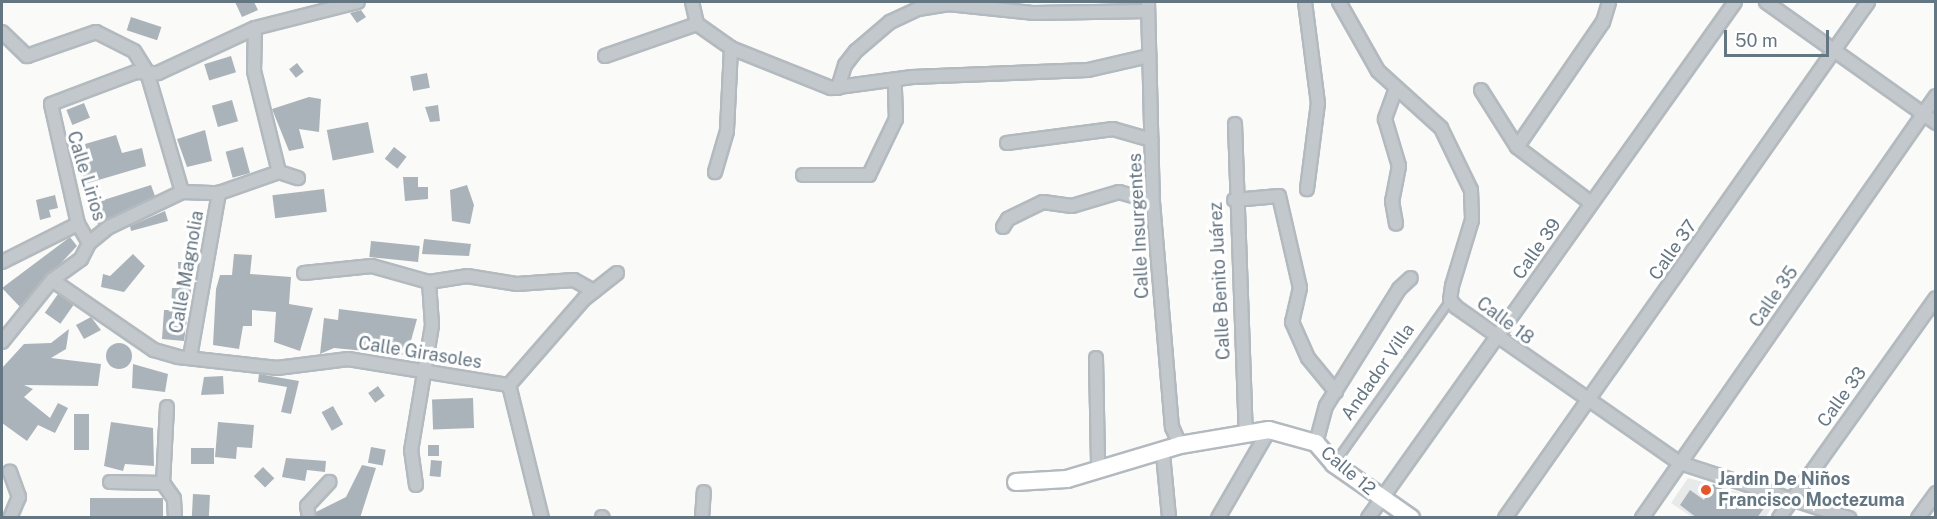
<!DOCTYPE html>
<html>
<head>
<meta charset="utf-8">
<style>
	body { margin:0 }
	#map { position:relative; width:1937px; height:519px; overflow:hidden; background:#fafaf8; font-family:"Public Sans",sans-serif }
	div>[style] { position:absolute }
	[style*='--x'] { left:calc(var(--x)*1px); top:calc(var(--y)*1px); width:calc(var(--w)*1px); rotate:calc(var(--a)*1deg) }
	.built>* { inset:0; background:#e8e9e9 }
	.building>* { inset:0; background:#aab3b9; transform-origin:0 0 }
	.round { border-radius:50% }
	.roads { filter:drop-shadow(2px 0 #b3babf) drop-shadow(-2px 0 #b3babf) drop-shadow(0 2px #b3babf) drop-shadow(0 -2px #b3babf) }
	.lane>* { height:6px; margin:-3px; padding:0 3px; transform-origin:3px; border-radius:3px; background:#c3c8cc }
	.street>* { height:12px; margin:-6px; padding:0 6px; transform-origin:6px; border-radius:6px; background:#c3c8cc }
	.secondary>* { height:16px; margin:-8px; padding:0 8px; transform-origin:8px; border-radius:8px; background:#fff }
	.dots>* { width:16px; height:16px; translate:-50% -50%; box-sizing:border-box; border:3px solid #fff; border-radius:50% }
	span { translate:-50% -50%; white-space:nowrap; text-align:center; line-height:1.15; -webkit-text-stroke:6px #fff; paint-order:stroke }
	.street-label { font-size:18px; color:#657683 }
	.poi-label { font-size:18px; color:#657683; font-weight:700 }
	.left { translate:0 -50%; text-align:left }
	.frame { position:absolute; inset:0; border:3px solid #657683; pointer-events:none }
	.scale { position:absolute; left:1724px; top:30px; width:105px; height:27px; box-sizing:border-box; border:3px solid #657683; border-top:0; padding-left:8px; font-size:18px; line-height:21px; white-space:nowrap; color:#657683; -webkit-text-stroke:4px #fff; paint-order:stroke }
</style>
</head>
<body>
<div id="map">
	<div class="built">
		<div style="clip-path:polygon(1688px 478px,1775px 502px,1765px 518px,1692px 517px,1671px 503px)"></div>
	</div>
	<div class="building">
		<div style="clip-path:polygon(235px 2px,254px 2px,258px 10px,242px 17px)"></div>
		<div style="clip-path:polygon(361px 10px,366px 17px,357px 23px,350px 13px)"></div>
		<div style="left:131px;top:17px;width:32px;height:14px;rotate:18deg"></div>
		<div style="left:231px;top:56px;width:17px;height:28px;rotate:73deg"></div>
		<div style="left:297px;top:63px;width:11px;height:10px;rotate:52deg"></div>
		<div style="left:427px;top:73px;width:15px;height:17px;rotate:79deg"></div>
		<div style="clip-path:polygon(309px 97px,321px 99px,319px 132px,299px 129px,304px 148px,289px 151px,272px 109px)"></div>
		<div style="left:232px;top:100px;width:22px;height:21px;rotate:74deg"></div>
		<div style="left:84px;top:103px;width:16px;height:19px;rotate:68deg"></div>
		<div style="clip-path:polygon(438px 105px,440px 121px,430px 122px,425px 107px)"></div>
		<div style="left:368px;top:122px;width:31px;height:42px;rotate:79deg"></div>
		<div style="clip-path:polygon(205px 130px,212px 161px,187px 167px,177px 139px)"></div>
		<div style="clip-path:polygon(116px 135px,122px 153px,142px 148px,146px 166px,85px 184px,80px 165px,90px 162px,85px 144px)"></div>
		<div style="left:243px;top:147px;width:27px;height:18px;rotate:75deg"></div>
		<div style="left:394px;top:147px;width:16px;height:15px;rotate:38deg"></div>
		<div style="clip-path:polygon(403px 177px,418px 177px,418px 187px,428px 187px,428px 199px,405px 201px)"></div>
		<div style="clip-path:polygon(151px 185px,155px 196px,98px 225px,91px 204px)"></div>
		<div style="clip-path:polygon(467px 185px,474px 205px,470px 224px,452px 221px,450px 190px)"></div>
		<div style="left:324px;top:189px;width:23px;height:52px;rotate:83deg"></div>
		<div style="clip-path:polygon(55px 195px,58px 208px,49px 210px,51px 217px,40px 220px,36px 200px)"></div>
		<div style="clip-path:polygon(165px 211px,168px 221px,131px 231px,130px 226px)"></div>
		<div style="clip-path:polygon(70px 237px,77px 246px,20px 307px,2px 288px)"></div>
		<div style="clip-path:polygon(424px 239px,471px 244px,469px 256px,422px 254px)"></div>
		<div style="left:371px;top:241px;width:49px;height:16px;rotate:6deg"></div>
		<div style="clip-path:polygon(133px 254px,145px 266px,124px 292px,101px 287px,103px 274px,110px 276px)"></div>
		<div style="clip-path:polygon(234px 254px,252px 255px,250px 274px,291px 277px,289px 304px,313px 308px,300px 351px,274px 342px,276px 312px,252px 310px,252px 326px,243px 326px,239px 349px,213px 345px,216px 289px,220px 275px,232px 275px)"></div>
		<div style="clip-path:polygon(178px 262px,195px 262px,184px 341px,162px 339px,164px 310px,171px 310px,172px 288px,179px 288px)"></div>
		<div style="left:58px;top:294px;width:19px;height:23px;rotate:35deg"></div>
		<div style="clip-path:polygon(339px 309px,417px 319px,407px 355px,334px 348px,320px 354px,324px 318px,338px 320px)"></div>
		<div style="clip-path:polygon(91px 317px,101px 330px,84px 339px,76px 325px)"></div>
		<div style="clip-path:polygon(69px 329px,66px 349px,51px 358px,101px 364px,98px 386px,24px 385px,33px 389px,24px 397px,50px 418px,58px 403px,68px 408px,55px 433px,38px 425px,27px 441px,2px 423px,2px 368px,24px 344px,51px 343px)"></div>
		<div class="round" style="left:106px;top:343px;width:26px;height:26px"></div>
		<div style="clip-path:polygon(133px 364px,168px 374px,165px 392px,132px 388px)"></div>
		<div style="clip-path:polygon(259px 374px,299px 381px,291px 414px,281px 412px,287px 387px,258px 382px)"></div>
		<div style="clip-path:polygon(223px 376px,224px 394px,201px 395px,204px 377px)"></div>
		<div style="left:378px;top:386px;width:12px;height:12px;rotate:55deg"></div>
		<div style="left:473px;top:398px;width:30px;height:41px;rotate:88deg"></div>
		<div style="left:333px;top:406px;width:21px;height:13px;rotate:61deg"></div>
		<div style="left:74px;top:414px;width:15px;height:36px"></div>
		<div style="clip-path:polygon(111px 422px,153px 428px,154px 466px,125px 464px,123px 471px,104px 466px)"></div>
		<div style="clip-path:polygon(218px 422px,254px 425px,252px 448px,237px 447px,236px 459px,215px 457px)"></div>
		<div style="left:428px;top:445px;width:11px;height:11px"></div>
		<div style="left:371px;top:447px;width:15px;height:16px;rotate:11deg"></div>
		<div style="left:191px;top:448px;width:23px;height:16px"></div>
		<div style="clip-path:polygon(286px 458px,326px 461px,325px 472px,307px 470px,305px 481px,282px 477px)"></div>
		<div style="left:431px;top:460px;width:11px;height:16px;rotate:5deg"></div>
		<div style="clip-path:polygon(362px 465px,376px 468px,360px 518px,317px 518px,316px 512px,346px 497px)"></div>
		<div style="left:263px;top:467px;width:16px;height:13px;rotate:45deg"></div>
		<div style="clip-path:polygon(1713px 484px,1748px 503px,1750px 499px,1764px 508px,1757px 518px,1697px 518px,1680px 505px,1690px 490px,1704px 500px)"></div>
		<div style="left:193px;top:494px;width:17px;height:23px;rotate:3deg"></div>
		<div style="left:90px;top:498px;width:73px;height:20px"></div>
	</div>
	<div class="roads">
		<div class="lane">
			<div style="--x:1334;--y:464;--w:200;--a:-54.6"></div>
		</div>
		<div class="street">
			<div style="--x:692;--y:2;--w:23;--a:77"></div>
			<div style="--x:1148;--y:2;--w:200;--a:88.6"></div>
			<div style="--x:1153;--y:202;--w:226;--a:85.2"></div>
			<div style="--x:1172;--y:427;--w:20;--a:66"></div>
			<div style="--x:1305;--y:2;--w:102;--a:82.7"></div>
			<div style="--x:1318;--y:103;--w:87;--a:97.3"></div>
			<div style="--x:1339;--y:2;--w:79;--a:60.5"></div>
			<div style="--x:1378;--y:71;--w:85;--a:42.1"></div>
			<div style="--x:1441;--y:128;--w:69;--a:64.2"></div>
			<div style="--x:1471;--y:190;--w:30;--a:88"></div>
			<div style="--x:1472;--y:220;--w:69;--a:106.9"></div>
			<div style="--x:1452;--y:286;--w:14;--a:98"></div>
			<div style="--x:1450;--y:300;--w:9;--a:49"></div>
			<div style="--x:1456;--y:307;--w:273;--a:34.9"></div>
			<div style="--x:1680;--y:463;--w:178;--a:18"></div>
			<div style="--x:1766;--y:2;--w:209;--a:35.4"></div>
			<div style="--x:697;--y:24;--w:42;--a:35.2"></div>
			<div style="--x:731;--y:48;--w:83;--a:92.8"></div>
			<div style="--x:727;--y:131;--w:43;--a:106.3"></div>
			<div style="--x:255;--y:28;--w:43;--a:91.3"></div>
			<div style="--x:254;--y:71;--w:104;--a:76.1"></div>
			<div style="--x:2;--y:32;--w:35;--a:44"></div>
			<div style="--x:27;--y:56;--w:73;--a:-19.2"></div>
			<div style="--x:96;--y:32;--w:42;--a:26.6"></div>
			<div style="--x:134;--y:51;--w:25;--a:58"></div>
			<div style="--x:147;--y:72;--w:125;--a:73.7"></div>
			<div style="--x:182;--y:192;--w:37;--a:2"></div>
			<div style="--x:219;--y:193;--w:64;--a:-19.3"></div>
			<div style="--x:279;--y:172;--w:20;--a:18"></div>
			<div style="--x:731;--y:48;--w:108;--a:21.8"></div>
			<div style="--x:831;--y:88;--w:82;--a:-7.7"></div>
			<div style="--x:912;--y:77;--w:176;--a:-2.3"></div>
			<div style="--x:1088;--y:70;--w:63;--a:-12.9"></div>
			<div style="--x:605;--y:56;--w:97;--a:-19.2"></div>
			<div style="--x:838;--y:88;--w:24;--a:-73"></div>
			<div style="--x:845;--y:65;--w:18;--a:-52"></div>
			<div style="--x:856;--y:51;--w:45;--a:-40.5"></div>
			<div style="--x:890;--y:22;--w:31;--a:-25"></div>
			<div style="--x:918;--y:9;--w:30;--a:-9"></div>
			<div style="--x:948;--y:4;--w:85;--a:6"></div>
			<div style="--x:1033;--y:13;--w:115;--a:-1"></div>
			<div style="--x:1481;--y:90;--w:67;--a:57.7"></div>
			<div style="--x:1517;--y:147;--w:93;--a:37.1"></div>
			<div style="--x:1395;--y:91;--w:30;--a:110"></div>
			<div style="--x:1385;--y:119;--w:49;--a:73.4"></div>
			<div style="--x:1399;--y:166;--w:36;--a:101"></div>
			<div style="--x:1392;--y:201;--w:23;--a:80"></div>
			<div style="--x:1235;--y:124;--w:311;--a:88"></div>
			<div style="--x:1007;--y:143;--w:107;--a:-7.5"></div>
			<div style="--x:1113;--y:129;--w:40;--a:16"></div>
			<div style="--x:1517;--y:147;--w:152;--a:-55.5"></div>
			<div style="--x:1603;--y:22;--w:21;--a:-73"></div>
			<div style="--x:803;--y:175;--w:66;--a:0"></div>
			<div style="--x:869;--y:175;--w:62;--a:-64.3"></div>
			<div style="--x:896;--y:119;--w:38;--a:-92"></div>
			<div style="--x:1234;--y:200;--w:45;--a:-5.1"></div>
			<div style="--x:1279;--y:196;--w:94;--a:77.1"></div>
			<div style="--x:1300;--y:288;--w:35;--a:103"></div>
			<div style="--x:1292;--y:322;--w:39;--a:66"></div>
			<div style="--x:1308;--y:358;--w:44;--a:50.5"></div>
			<div style="--x:1003;--y:227;--w:9;--a:-58"></div>
			<div style="--x:1008;--y:219;--w:39;--a:-26"></div>
			<div style="--x:1043;--y:202;--w:29;--a:8"></div>
			<div style="--x:1072;--y:206;--w:49;--a:-16.6"></div>
			<div style="--x:1119;--y:192;--w:35;--a:16"></div>
			<div style="--x:89;--y:243;--w:22;--a:-120"></div>
			<div style="--x:78;--y:224;--w:123;--a:-102.7"></div>
			<div style="--x:51;--y:104;--w:91;--a:-20.6"></div>
			<div style="--x:136;--y:72;--w:22;--a:3"></div>
			<div style="--x:158;--y:73;--w:107;--a:-24.9"></div>
			<div style="--x:255;--y:28;--w:106;--a:-14.2"></div>
			<div style="--x:2;--y:262;--w:85;--a:-26.6"></div>
			<div style="--x:304;--y:273;--w:68;--a:-5.9"></div>
			<div style="--x:372;--y:266;--w:59;--a:15.7"></div>
			<div style="--x:429;--y:282;--w:38;--a:-9"></div>
			<div style="--x:467;--y:276;--w:51;--a:9.1"></div>
			<div style="--x:517;--y:284;--w:57;--a:-4"></div>
			<div style="--x:574;--y:280;--w:23;--a:29"></div>
			<div style="--x:52;--y:280;--w:124;--a:34.5"></div>
			<div style="--x:154;--y:350;--w:25;--a:16"></div>
			<div style="--x:178;--y:357;--w:100;--a:6.3"></div>
			<div style="--x:277;--y:368;--w:72;--a:-7.2"></div>
			<div style="--x:348;--y:359;--w:163;--a:9.2"></div>
			<div style="--x:2;--y:342;--w:80;--a:-51.1"></div>
			<div style="--x:52;--y:280;--w:36;--a:-36"></div>
			<div style="--x:81;--y:259;--w:18;--a:-63"></div>
			<div style="--x:89;--y:243;--w:26;--a:-39"></div>
			<div style="--x:109;--y:227;--w:81;--a:-25.6"></div>
			<div style="--x:190;--y:357;--w:167;--a:-80"></div>
			<div style="--x:1096;--y:358;--w:109;--a:88.9"></div>
			<div style="--x:509;--y:385;--w:114;--a:-48.9"></div>
			<div style="--x:584;--y:299;--w:42;--a:-38.2"></div>
			<div style="--x:509;--y:385;--w:137;--a:76.1"></div>
			<div style="--x:1316;--y:443;--w:38;--a:-75"></div>
			<div style="--x:1326;--y:406;--w:138;--a:-58"></div>
			<div style="--x:1399;--y:289;--w:16;--a:-43"></div>
			<div style="--x:1163;--y:454;--w:64;--a:84.6"></div>
			<div style="--x:110;--y:482;--w:53;--a:1.1"></div>
			<div style="--x:163;--y:483;--w:76;--a:-87"></div>
			<div style="--x:163;--y:483;--w:19;--a:55"></div>
			<div style="--x:174;--y:499;--w:19;--a:87"></div>
			<div style="--x:416;--y:485;--w:34;--a:-98"></div>
			<div style="--x:411;--y:451;--w:128;--a:-80.5"></div>
			<div style="--x:432;--y:325;--w:43;--a:-94"></div>
			<div style="--x:602;--y:517;--w:1;--a:45"></div>
			<div style="--x:10;--y:518;--w:23;--a:-67"></div>
			<div style="--x:19;--y:497;--w:27;--a:-110"></div>
			<div style="--x:309;--y:518;--w:12;--a:-99"></div>
			<div style="--x:307;--y:506;--w:33;--a:-47"></div>
			<div style="--x:702;--y:518;--w:26;--a:-86"></div>
			<div style="--x:1218;--y:518;--w:102;--a:-59.9"></div>
			<div style="--x:1368;--y:518;--w:633;--a:-54.58"></div>
			<div style="--x:1505;--y:518;--w:631;--a:-54.87"></div>
			<div style="--x:1642;--y:518;--w:514;--a:-55.14"></div>
			<div style="--x:1779;--y:518;--w:270;--a:-54.5"></div>
			<div style="--x:1918;--y:518;--w:31;--a:-54"></div>
		</div>
		<div class="secondary">
			<div style="--x:1016;--y:482;--w:51;--a:-3.4"></div>
			<div style="--x:1067;--y:479;--w:118;--a:-16.7"></div>
			<div style="--x:1180;--y:445;--w:90;--a:-9.6"></div>
			<div style="--x:1269;--y:430;--w:49;--a:15.5"></div>
			<div style="--x:1316;--y:443;--w:28;--a:49"></div>
			<div style="--x:1334;--y:464;--w:94;--a:35"></div>
		</div>
	</div>
	<div class="dots">
		<div style="left:1706px;top:490px;background:#e4572e"></div>
	</div>
	<div class="street-label">
		<span style="left:86px;top:176px;rotate:73deg">Calle Lirios</span>
		<span style="left:1139px;top:226px;rotate:-93deg">Calle Insurgentes</span>
		<span style="left:1537px;top:249px;rotate:-55deg">Calle 39</span>
		<span style="left:1673px;top:250px;rotate:-55deg">Calle 37</span>
		<span style="left:187px;top:272px;rotate:-80deg">Calle Magnolia</span>
		<span style="left:1220px;top:281px;rotate:-93deg">Calle Benito Juárez</span>
		<span style="left:1774px;top:297px;rotate:-55deg">Calle 35</span>
		<span style="left:1505px;top:321px;rotate:37deg">Calle 18</span>
		<span style="left:420px;top:353px;rotate:9deg">Calle Girasoles</span>
		<span style="left:1378px;top:372px;rotate:-55deg">Andador Villa</span>
		<span style="left:1842px;top:397px;rotate:-54deg">Calle 33</span>
		<span style="left:1348px;top:471px;rotate:40deg">Calle 12</span>
	</div>
	<div class="poi-label">
		<span class="left" style="left:1718px;top:490px">Jardin De Niños<br>Francisco Moctezuma</span>
	</div>
	<div class="frame"></div>
	<div class="scale">50 m</div>
</div>
</body>
</html>
